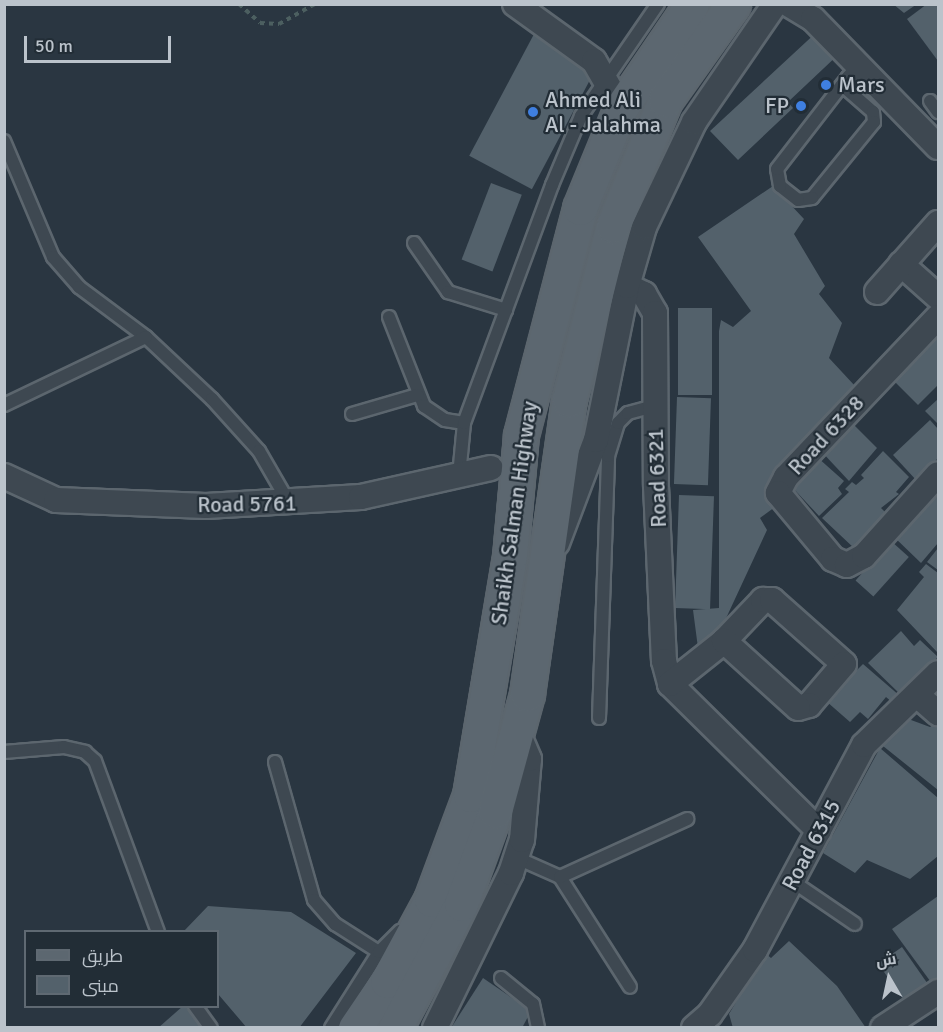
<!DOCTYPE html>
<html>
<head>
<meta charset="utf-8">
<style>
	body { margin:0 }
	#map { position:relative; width:943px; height:1032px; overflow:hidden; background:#2a3641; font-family:Signika,Cairo,sans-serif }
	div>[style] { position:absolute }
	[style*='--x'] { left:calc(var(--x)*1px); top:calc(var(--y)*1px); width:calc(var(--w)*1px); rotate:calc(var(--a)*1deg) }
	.building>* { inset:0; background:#53616b; transform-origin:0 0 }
	.path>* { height:4px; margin-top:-2px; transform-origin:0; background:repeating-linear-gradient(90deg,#4c5f60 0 4.5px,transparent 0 9px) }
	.roads { filter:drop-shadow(2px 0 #5c666e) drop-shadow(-2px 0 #5c666e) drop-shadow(0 2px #5c666e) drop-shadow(0 -2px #5c666e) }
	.lane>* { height:12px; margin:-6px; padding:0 6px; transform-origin:6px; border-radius:6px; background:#3e4851 }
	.street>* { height:24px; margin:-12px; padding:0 12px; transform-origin:12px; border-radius:12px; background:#3e4851 }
	.primary>* { height:33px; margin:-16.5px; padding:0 16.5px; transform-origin:16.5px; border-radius:16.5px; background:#5c6770 }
	.dots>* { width:16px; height:16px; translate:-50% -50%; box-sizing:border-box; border:3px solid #222d36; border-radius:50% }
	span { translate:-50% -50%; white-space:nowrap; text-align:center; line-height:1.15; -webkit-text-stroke:4.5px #222d36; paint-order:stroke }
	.poi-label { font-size:22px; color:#bbc3cb }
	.left { translate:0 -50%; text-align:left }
	.right { translate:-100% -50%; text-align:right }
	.street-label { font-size:22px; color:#bbc3cb }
	.frame { position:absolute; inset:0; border:6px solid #bbc3cb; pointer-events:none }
	.legend { position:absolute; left:24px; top:930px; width:195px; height:78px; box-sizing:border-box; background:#222d36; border:2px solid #5f6972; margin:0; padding:8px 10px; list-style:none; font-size:18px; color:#bbc3cb }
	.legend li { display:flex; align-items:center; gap:12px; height:30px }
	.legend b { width:30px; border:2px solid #5f6972 }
	.north { position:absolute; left:859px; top:948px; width:60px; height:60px; -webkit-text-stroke:4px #222d36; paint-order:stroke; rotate:351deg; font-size:16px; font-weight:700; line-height:24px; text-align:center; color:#bbc3cb }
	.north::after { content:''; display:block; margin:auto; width:21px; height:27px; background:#bbc3cb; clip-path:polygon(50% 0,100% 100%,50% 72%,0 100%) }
	.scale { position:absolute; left:24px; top:36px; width:147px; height:27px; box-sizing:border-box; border:3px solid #bbc3cb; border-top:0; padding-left:8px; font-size:18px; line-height:21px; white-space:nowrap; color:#bbc3cb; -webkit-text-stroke:4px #222d36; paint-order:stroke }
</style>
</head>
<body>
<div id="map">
	<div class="building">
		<div style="clip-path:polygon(893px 4px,917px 4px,904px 13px)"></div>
		<div style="clip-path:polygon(927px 4px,938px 4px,938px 61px,907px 19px)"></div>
		<div style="clip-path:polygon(820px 29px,841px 52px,788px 102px,793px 108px,738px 160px,710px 131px)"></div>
		<div style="left:534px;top:34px;width:71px;height:138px;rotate:28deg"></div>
		<div style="left:491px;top:183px;width:33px;height:82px;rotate:21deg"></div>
		<div style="clip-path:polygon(773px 186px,804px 219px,794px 234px,825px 286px,819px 294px,842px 323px,829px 358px,855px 386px,776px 479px,775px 507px,760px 518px,767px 530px,715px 642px,698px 648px,693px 610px,719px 608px,719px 331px,721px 320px,733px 327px,751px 311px,698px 237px)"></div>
		<div style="left:678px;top:308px;width:34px;height:87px"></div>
		<div style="clip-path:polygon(938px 337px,938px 385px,918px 405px,894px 381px)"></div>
		<div style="left:677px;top:397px;width:34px;height:87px;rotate:2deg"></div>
		<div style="clip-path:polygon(938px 399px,938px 424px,925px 411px)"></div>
		<div style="clip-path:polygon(930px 420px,938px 429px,938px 458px,917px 481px,893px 455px)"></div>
		<div style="clip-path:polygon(853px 424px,877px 448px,849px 481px,821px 451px)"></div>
		<div style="clip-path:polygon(883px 451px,909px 477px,896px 492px,899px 494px,881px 508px,889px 516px,855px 549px,822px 518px,849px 492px,845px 489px,852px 482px,856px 485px,864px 478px,861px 475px)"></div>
		<div style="clip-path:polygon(817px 457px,844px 481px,838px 488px,842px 494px,819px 516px,792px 487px)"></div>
		<div style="left:679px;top:495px;width:35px;height:113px;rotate:2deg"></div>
		<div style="clip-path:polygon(938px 496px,938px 543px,921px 563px,892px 535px)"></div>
		<div style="left:891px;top:541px;width:24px;height:53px;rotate:42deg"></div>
		<div style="clip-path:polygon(938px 548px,938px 570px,927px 562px)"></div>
		<div style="clip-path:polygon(926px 564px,938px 573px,937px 652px,897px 610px,924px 577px,919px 572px)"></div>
		<div style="clip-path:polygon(901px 631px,914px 646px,920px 640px,938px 657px,901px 695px,868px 663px)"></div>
		<div style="clip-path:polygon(863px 664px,900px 696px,893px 703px,886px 697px,868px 719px,860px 712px,850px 722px,826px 701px)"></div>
		<div style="clip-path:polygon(903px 717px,930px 727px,938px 721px,938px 790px,878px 742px)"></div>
		<div style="clip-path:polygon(880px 748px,938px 798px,938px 856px,910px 879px,867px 860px,855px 873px,823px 853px)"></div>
		<div style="clip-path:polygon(938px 896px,938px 981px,933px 985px,892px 929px)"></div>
		<div style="clip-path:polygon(208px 906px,291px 912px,356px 953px,299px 1028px,247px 1028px,218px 994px,218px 932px,183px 932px)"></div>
		<div style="clip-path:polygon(789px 941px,837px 986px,866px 1028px,733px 1028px,729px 1014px,765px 953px,771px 958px)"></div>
		<div style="left:902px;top:947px;width:49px;height:29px;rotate:55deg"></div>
		<div style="clip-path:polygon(483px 978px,531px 1011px,522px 1028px,451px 1028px)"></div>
		<div style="clip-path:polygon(183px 1006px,191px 1006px,209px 1028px,158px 1028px)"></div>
	</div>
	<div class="path">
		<div style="--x:239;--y:4;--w:28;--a:42"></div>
		<div style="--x:260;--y:23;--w:19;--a:3"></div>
		<div style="--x:279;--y:24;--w:41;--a:-29.1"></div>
	</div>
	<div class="roads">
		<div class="lane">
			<div style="--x:842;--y:85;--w:41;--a:41.1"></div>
			<div style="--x:873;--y:112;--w:10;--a:84"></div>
			<div style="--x:874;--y:122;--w:98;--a:129.2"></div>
			<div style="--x:812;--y:198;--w:14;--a:172"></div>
			<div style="--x:798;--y:200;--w:23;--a:-142"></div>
			<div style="--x:780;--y:186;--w:17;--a:-100"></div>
			<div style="--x:777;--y:169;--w:116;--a:-52.3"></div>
			<div style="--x:848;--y:77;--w:13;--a:-48"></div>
			<div style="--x:930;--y:101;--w:14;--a:54"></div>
			<div style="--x:4;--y:141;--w:126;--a:67.1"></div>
			<div style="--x:53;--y:257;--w:40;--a:49"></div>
			<div style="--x:79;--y:287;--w:84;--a:36.7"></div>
			<div style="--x:146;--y:337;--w:91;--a:43.2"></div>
			<div style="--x:212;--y:399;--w:70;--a:47.9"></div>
			<div style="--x:259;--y:451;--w:60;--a:60"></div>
			<div style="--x:414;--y:243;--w:60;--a:55.2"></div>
			<div style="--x:448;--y:292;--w:61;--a:17.2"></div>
			<div style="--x:389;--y:317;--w:96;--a:68.5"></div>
			<div style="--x:424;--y:406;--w:25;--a:34"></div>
			<div style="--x:445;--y:420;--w:19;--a:9"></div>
			<div style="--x:4;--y:405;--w:157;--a:-25.6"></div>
			<div style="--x:352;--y:414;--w:68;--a:-16.3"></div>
			<div style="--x:459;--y:476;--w:53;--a:-84.6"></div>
			<div style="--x:464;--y:423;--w:254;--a:-69.7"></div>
			<div style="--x:552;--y:185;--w:75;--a:-67.2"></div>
			<div style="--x:581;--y:116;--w:136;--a:-55.5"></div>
			<div style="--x:599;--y:718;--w:262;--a:-88"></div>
			<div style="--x:608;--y:456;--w:34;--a:-73"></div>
			<div style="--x:618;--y:423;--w:14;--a:-45"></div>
			<div style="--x:628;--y:413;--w:28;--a:-15"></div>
			<div style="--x:4;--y:752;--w:60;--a:-4.8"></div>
			<div style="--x:64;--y:747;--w:22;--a:13"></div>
			<div style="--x:85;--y:752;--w:13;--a:42"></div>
			<div style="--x:95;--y:761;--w:182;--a:69.8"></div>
			<div style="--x:275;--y:762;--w:143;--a:74.2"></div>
			<div style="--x:314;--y:900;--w:32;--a:49"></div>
			<div style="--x:335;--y:924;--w:52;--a:32.5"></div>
			<div style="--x:517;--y:858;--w:47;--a:23.8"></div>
			<div style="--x:560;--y:877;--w:130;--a:57.5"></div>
			<div style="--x:560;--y:877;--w:140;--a:-24.5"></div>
			<div style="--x:792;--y:881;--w:76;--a:34.3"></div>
			<div style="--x:501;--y:978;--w:41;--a:39.1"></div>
			<div style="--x:533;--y:1004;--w:25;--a:78"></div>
			<div style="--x:195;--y:1006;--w:27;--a:54"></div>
			<div style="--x:331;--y:1028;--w:90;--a:-57.7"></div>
			<div style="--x:379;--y:952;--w:30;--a:-45"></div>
		</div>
		<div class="street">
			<div style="--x:515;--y:4;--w:97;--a:35.8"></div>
			<div style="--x:594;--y:61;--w:54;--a:60.1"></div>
			<div style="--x:788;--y:4;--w:29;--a:31"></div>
			<div style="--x:813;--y:19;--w:179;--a:45.7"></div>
			<div style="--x:901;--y:264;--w:50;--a:41.7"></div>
			<div style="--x:627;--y:286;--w:19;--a:25"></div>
			<div style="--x:644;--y:294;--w:22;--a:60"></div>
			<div style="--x:655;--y:313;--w:173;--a:89.7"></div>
			<div style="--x:656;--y:486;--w:175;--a:87.4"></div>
			<div style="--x:664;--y:661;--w:24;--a:75"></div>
			<div style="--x:670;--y:684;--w:209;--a:44.6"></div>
			<div style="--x:877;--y:292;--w:92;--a:-48.5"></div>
			<div style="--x:938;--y:317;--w:221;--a:133.5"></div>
			<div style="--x:786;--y:477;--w:18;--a:117"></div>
			<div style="--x:778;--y:493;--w:86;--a:50.2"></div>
			<div style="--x:833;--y:559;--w:15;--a:23"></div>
			<div style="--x:847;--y:565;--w:19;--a:-28"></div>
			<div style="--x:864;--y:556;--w:110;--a:-47.9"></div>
			<div style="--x:4;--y:476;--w:57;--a:24.8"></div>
			<div style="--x:56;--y:500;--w:150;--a:2.3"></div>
			<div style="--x:206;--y:506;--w:155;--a:-3.3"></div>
			<div style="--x:361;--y:497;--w:133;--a:-12.6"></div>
			<div style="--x:557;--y:543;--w:110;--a:-69.3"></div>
			<div style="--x:596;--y:440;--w:157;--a:-78.6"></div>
			<div style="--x:627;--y:286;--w:61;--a:-73.9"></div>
			<div style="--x:644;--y:227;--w:116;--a:-64.5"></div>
			<div style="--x:694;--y:122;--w:143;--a:-55.5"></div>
			<div style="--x:670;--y:684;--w:69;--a:-38.5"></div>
			<div style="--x:724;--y:641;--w:57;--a:-46.4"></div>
			<div style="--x:763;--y:600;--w:9;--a:0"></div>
			<div style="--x:772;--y:600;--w:96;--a:41.6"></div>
			<div style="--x:844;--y:664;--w:54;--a:130.5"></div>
			<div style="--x:809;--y:705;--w:11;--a:165"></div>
			<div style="--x:798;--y:708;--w:100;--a:-137.8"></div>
			<div style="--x:917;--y:695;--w:28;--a:41"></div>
			<div style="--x:435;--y:1028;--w:173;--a:-63.9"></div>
			<div style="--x:511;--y:873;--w:35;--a:-72"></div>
			<div style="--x:522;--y:840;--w:81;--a:-85.1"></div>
			<div style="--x:529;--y:759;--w:30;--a:-113"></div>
			<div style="--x:694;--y:1028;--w:21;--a:-41"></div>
			<div style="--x:710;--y:1014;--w:78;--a:-54.9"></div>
			<div style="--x:755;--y:950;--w:232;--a:-62"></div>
			<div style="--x:864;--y:745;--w:103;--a:-44.2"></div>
			<div style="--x:883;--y:1028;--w:66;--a:-33.2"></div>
		</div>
		<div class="primary">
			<div style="--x:355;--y:1028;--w:57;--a:-55.8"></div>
			<div style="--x:387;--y:981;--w:92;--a:-61.5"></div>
			<div style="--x:431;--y:900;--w:112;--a:-69.6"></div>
			<div style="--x:470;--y:795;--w:242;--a:-80.5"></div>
			<div style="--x:510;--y:556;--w:121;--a:-84.8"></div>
			<div style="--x:521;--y:435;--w:235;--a:-75.4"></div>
			<div style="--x:580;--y:208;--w:108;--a:-67.7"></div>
			<div style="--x:621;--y:108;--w:126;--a:-55.7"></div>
			<div style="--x:395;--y:1028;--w:140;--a:-62"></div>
			<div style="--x:461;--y:904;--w:99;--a:-69.9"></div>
			<div style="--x:495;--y:811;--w:121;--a:-74.7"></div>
			<div style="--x:527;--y:694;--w:297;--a:-81.9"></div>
			<div style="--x:569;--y:400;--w:179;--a:-75.8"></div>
			<div style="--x:613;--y:226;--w:136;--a:-67.6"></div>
			<div style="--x:665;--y:100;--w:118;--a:-54.7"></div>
		</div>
	</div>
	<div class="dots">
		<div style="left:826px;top:85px;background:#3f7fe0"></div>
		<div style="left:801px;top:106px;background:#3f7fe0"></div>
		<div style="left:533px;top:112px;background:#3f7fe0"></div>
	</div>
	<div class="poi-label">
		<span class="left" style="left:838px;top:85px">Mars</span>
		<span class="left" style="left:545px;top:112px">Ahmed Ali<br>Al - Jalahma</span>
		<span class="right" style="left:789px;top:106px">FP</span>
	</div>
	<div class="street-label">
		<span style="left:826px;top:435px;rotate:-47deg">Road 6328</span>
		<span style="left:657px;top:478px;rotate:-92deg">Road 6321</span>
		<span style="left:247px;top:504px;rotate:-1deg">Road 5761</span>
		<span style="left:514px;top:513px;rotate:-82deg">Shaikh Salman Highway</span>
		<span style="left:811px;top:845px;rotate:-62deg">Road 6315</span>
	</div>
	<div class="frame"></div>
	<ul class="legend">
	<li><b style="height:8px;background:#5c6770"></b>طريق</li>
	<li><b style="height:16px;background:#53616b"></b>مبنى</li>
	</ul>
	<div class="north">ش</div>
	<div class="scale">50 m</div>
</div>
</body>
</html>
